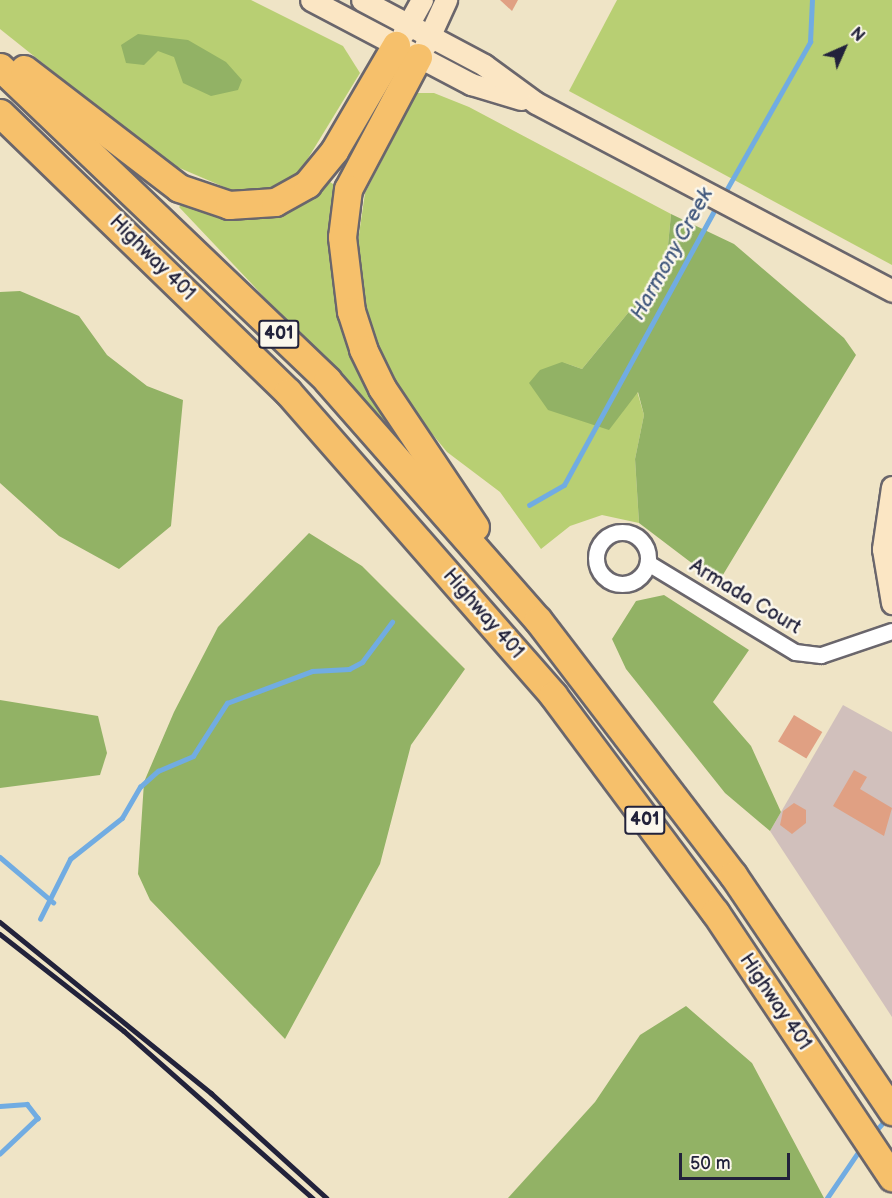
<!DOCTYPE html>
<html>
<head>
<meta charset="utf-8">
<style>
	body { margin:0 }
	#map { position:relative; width:892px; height:1198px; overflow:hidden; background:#efe4c6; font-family:"Balsamiq Sans",sans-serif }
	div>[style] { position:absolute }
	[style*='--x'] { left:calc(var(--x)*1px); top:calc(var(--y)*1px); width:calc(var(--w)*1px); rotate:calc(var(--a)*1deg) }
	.industrial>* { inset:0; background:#d1c0bc }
	.green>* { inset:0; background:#b8cf73 }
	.forest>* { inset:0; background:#92b265 }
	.stream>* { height:4.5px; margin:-2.25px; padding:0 2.25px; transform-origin:2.25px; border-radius:2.25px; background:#71ace2 }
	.building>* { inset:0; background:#e0a083; transform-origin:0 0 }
	.roads { filter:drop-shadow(2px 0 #6a666c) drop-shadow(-2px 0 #6a666c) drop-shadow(0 2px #6a666c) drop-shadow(0 -2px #6a666c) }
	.street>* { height:15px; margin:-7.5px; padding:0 7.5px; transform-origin:7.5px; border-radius:7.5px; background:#fff }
	.street>.ring { margin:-7.5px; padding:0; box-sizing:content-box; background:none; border:15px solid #fff; border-radius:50% }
	.secondary>* { height:21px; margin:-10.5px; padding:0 10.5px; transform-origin:10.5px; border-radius:10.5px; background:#fbe6c4 }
	.highway>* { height:27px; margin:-13.5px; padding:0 13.5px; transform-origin:13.5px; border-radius:13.5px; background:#f6c06b }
	.rail>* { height:4.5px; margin:-2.25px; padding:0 2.25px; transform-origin:2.25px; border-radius:2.25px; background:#22223b }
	span { translate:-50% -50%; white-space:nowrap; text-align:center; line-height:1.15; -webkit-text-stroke:5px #fbf7ec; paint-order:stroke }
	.shield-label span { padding:2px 4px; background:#fbf7ec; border:2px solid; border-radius:4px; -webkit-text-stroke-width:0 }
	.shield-label { font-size:18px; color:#22223b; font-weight:700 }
	.street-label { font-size:20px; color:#22223b }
	.water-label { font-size:21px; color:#42597e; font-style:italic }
	.north { position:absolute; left:814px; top:18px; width:60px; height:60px; -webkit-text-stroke:4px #fbf7ec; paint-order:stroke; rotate:45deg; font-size:16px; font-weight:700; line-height:24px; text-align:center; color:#22223b }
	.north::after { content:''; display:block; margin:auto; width:21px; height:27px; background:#22223b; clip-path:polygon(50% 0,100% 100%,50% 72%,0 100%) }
	.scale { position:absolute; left:679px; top:1153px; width:111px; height:27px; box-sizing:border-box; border:3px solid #22223b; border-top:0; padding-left:8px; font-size:18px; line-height:21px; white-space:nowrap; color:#22223b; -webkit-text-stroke:4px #fbf7ec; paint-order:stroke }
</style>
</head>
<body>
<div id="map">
	<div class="industrial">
		<div style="clip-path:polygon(843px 705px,892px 732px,892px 1017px,770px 831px)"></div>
	</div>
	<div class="green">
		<div style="clip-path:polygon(0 0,251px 0,343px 46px,360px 73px,296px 178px,268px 191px,238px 193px,168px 163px,0 29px)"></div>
		<div style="clip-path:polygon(617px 0,892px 0,892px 265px,569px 91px)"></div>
		<div style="clip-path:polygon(417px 93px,434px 93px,469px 107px,671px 214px,667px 256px,646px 291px,582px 369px,562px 362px,637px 391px,644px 415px,635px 459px,639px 523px,602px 515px,570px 526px,541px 549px,500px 492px,447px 452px,411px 408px,383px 359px,365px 306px,357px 248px,365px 193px)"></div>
		<div style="clip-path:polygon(327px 180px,339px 188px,336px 216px,395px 425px,392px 432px,179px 207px,183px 203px,221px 218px,250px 219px,308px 201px)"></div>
	</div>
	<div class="forest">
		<div style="clip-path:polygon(138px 34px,188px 40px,226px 62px,242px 80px,238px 90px,211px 96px,183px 83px,174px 57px,158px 51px,144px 65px,126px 63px,121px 45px)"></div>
		<div style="clip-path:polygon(671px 214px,734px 244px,844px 338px,856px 355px,718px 583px,639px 523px,635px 459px,644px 415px,638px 392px,609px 430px,548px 410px,529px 383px,540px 370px,562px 362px,582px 369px,646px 291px,667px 256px)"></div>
		<div style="clip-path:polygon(20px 291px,79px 316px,107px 355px,147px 386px,183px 400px,171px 526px,119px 569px,59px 536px,0 483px,0 292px)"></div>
		<div style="clip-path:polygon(309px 533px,362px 566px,465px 669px,411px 745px,380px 864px,285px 1039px,150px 900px,138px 874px,144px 782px,174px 712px,218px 627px)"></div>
		<div style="clip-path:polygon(664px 595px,749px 650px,713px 702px,751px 746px,781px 812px,770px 831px,725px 793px,626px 669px,612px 639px,636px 601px)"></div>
		<div style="clip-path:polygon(0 700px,98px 716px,107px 753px,100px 775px,0 788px)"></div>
		<div style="clip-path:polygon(686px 1006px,752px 1063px,824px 1198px,508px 1198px,595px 1102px,640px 1035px)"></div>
	</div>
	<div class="stream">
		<div style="--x:723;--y:196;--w:177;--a:-60.5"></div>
		<div style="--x:810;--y:42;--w:42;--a:-87.3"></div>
		<div style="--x:529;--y:505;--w:40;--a:-29.7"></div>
		<div style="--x:564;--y:485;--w:318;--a:-61.3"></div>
		<div style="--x:0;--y:857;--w:70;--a:40.3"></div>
		<div style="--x:40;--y:919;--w:67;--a:-63.4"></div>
		<div style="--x:70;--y:859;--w:66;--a:-38.3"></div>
		<div style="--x:122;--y:818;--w:36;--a:-60"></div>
		<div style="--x:140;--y:787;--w:24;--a:-42"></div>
		<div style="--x:158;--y:771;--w:38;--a:-23"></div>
		<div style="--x:193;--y:756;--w:63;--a:-57.3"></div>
		<div style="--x:227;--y:703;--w:91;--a:-20.6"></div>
		<div style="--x:312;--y:671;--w:37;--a:-3"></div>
		<div style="--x:349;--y:669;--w:15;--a:-28"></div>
		<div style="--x:362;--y:662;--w:50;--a:-53.1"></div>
		<div style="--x:0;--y:1106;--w:27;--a:-4"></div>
		<div style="--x:27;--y:1104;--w:18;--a:52"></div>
		<div style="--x:38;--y:1118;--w:52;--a:136.5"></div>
		<div style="--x:874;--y:1133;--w:18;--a:-49"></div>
		<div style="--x:827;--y:1198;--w:60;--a:-55.8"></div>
	</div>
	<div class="building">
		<div style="clip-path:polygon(500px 0,518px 0,512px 11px)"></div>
		<div style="left:794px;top:715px;width:33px;height:31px;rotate:31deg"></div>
		<div style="clip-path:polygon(854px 770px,867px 777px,860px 789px,892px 808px,884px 836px,833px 806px)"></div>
		<div style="clip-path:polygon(794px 803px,806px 810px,806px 823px,792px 834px,780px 825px,783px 811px)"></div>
	</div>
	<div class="roads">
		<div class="street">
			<div class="ring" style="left:596px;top:532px;width:37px;height:37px"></div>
			<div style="--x:648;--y:563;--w:172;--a:31.2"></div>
			<div style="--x:795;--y:652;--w:26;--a:7"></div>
			<div style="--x:821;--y:655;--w:75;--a:-18.7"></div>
		</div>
		<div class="secondary">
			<div style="--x:311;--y:0;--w:181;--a:27.7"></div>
			<div style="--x:471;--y:84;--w:52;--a:16.7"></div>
			<div style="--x:362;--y:0;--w:138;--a:28"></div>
			<div style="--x:484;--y:65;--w:64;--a:36.2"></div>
			<div style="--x:536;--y:103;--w:403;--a:27.8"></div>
			<div style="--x:403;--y:34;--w:39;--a:-61"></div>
			<div style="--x:425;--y:46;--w:51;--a:-65.5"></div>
			<div style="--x:892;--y:487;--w:63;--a:98.3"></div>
			<div style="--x:883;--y:549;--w:55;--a:80.5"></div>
		</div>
		<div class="highway">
			<div style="--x:418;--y:57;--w:149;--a:117.9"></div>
			<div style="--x:348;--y:189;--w:48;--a:97.1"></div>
			<div style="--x:342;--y:237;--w:75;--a:83.1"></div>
			<div style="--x:351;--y:311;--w:40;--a:72"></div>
			<div style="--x:363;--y:349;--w:43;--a:64"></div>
			<div style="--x:382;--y:388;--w:167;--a:56.2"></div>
			<div style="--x:0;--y:67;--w:453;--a:43.7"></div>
			<div style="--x:327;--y:380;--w:320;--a:48.7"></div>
			<div style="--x:538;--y:620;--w:321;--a:52.6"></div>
			<div style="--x:733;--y:875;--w:285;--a:56"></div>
			<div style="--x:24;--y:69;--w:195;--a:37.5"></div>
			<div style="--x:179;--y:188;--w:53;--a:18.8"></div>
			<div style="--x:229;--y:205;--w:46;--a:-3.7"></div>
			<div style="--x:275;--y:202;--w:37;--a:-29"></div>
			<div style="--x:307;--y:184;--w:43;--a:-50.7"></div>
			<div style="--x:334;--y:151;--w:123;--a:-59.7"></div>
			<div style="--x:0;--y:113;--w:401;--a:44.1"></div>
			<div style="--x:288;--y:392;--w:403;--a:48.8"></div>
			<div style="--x:553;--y:695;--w:271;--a:53.3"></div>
			<div style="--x:715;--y:912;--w:319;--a:56.3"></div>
		</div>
	</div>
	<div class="rail">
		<div style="--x:0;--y:922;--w:272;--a:39"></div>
		<div style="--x:211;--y:1093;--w:156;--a:42.2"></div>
		<div style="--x:0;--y:934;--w:157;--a:38"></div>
		<div style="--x:124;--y:1031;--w:252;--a:41.5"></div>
	</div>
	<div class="shield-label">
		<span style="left:279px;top:334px">401</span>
		<span style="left:645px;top:820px">401</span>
	</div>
	<div class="street-label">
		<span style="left:152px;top:258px;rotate:45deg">Highway 401</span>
		<span style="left:745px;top:597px;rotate:31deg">Armada Court</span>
		<span style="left:483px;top:614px;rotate:49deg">Highway 401</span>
		<span style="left:775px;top:1002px;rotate:56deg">Highway 401</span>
	</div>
	<div class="water-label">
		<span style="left:672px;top:254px;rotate:-61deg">Harmony Creek</span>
	</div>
	<div class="north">N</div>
	<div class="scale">50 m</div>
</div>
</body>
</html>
